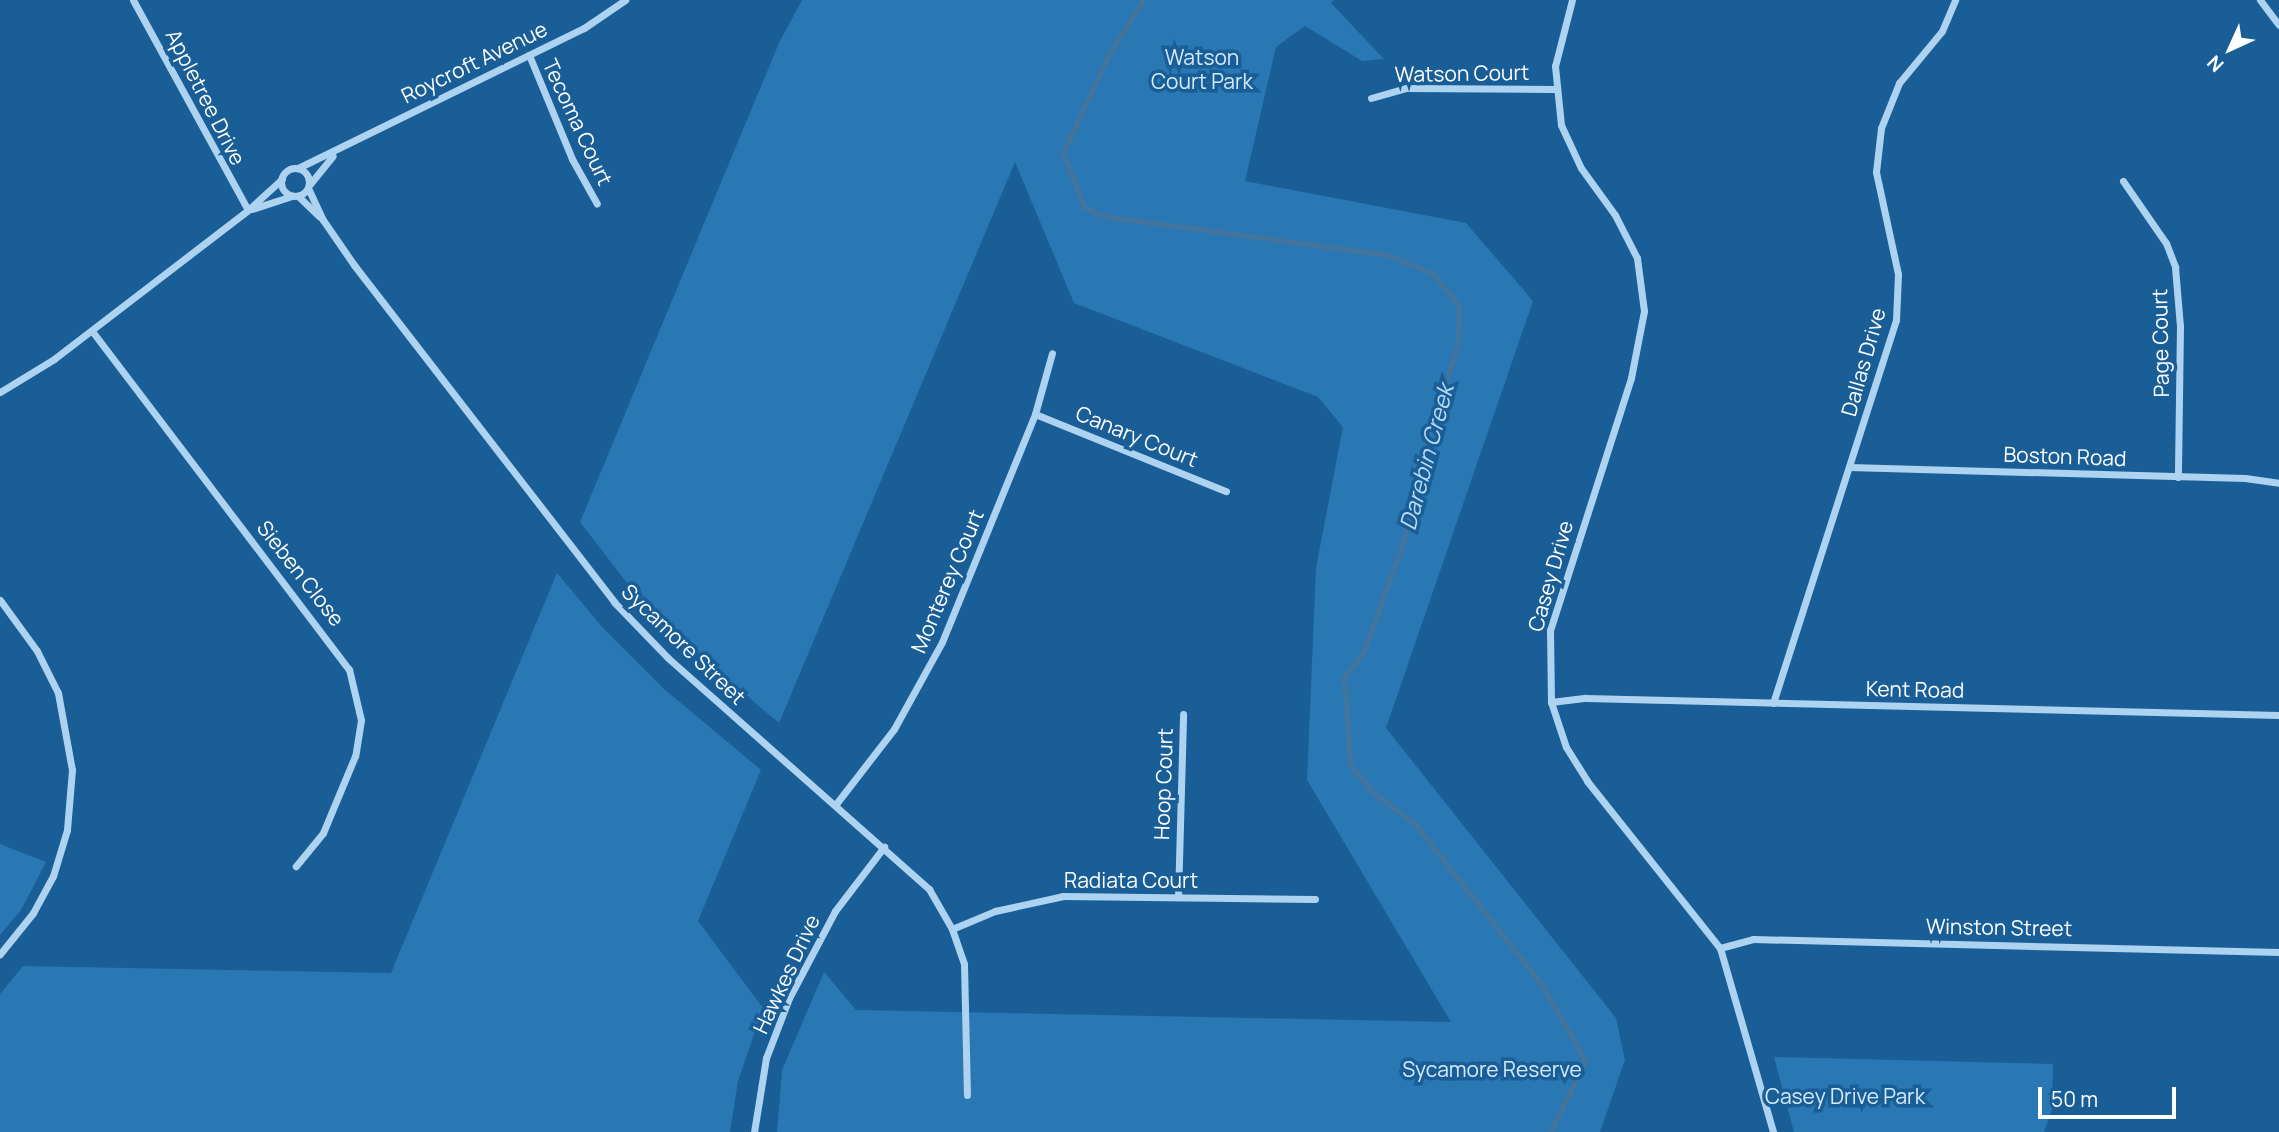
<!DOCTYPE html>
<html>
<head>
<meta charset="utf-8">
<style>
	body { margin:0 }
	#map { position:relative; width:2279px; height:1132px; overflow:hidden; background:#195e97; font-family:Manrope,sans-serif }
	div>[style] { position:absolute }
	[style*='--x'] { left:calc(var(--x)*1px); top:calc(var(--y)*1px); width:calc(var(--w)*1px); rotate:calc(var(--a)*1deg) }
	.green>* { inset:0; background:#2977b3 }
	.stream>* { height:5px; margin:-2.5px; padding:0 2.5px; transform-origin:2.5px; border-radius:2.5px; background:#43749b }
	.minor>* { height:7px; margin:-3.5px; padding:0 3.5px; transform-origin:3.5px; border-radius:3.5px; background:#add3f0 }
	.minor>.ring { margin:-3.5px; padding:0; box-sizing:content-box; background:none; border:7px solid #add3f0; border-radius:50% }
	span { translate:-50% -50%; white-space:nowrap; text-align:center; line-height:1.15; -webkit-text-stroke:7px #195e97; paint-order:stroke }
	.park-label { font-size:21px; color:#d4eafb }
	.street-label { font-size:21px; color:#fff }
	.water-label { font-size:23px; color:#b9dcf7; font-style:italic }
	.north { position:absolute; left:2195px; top:14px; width:70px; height:70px; -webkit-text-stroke:5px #195e97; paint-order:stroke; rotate:225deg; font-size:19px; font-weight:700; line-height:28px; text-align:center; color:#fff }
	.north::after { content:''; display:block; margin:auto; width:24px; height:32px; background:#fff; clip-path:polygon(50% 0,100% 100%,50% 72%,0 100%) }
	.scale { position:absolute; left:2038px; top:1087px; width:138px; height:32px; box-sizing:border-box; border:4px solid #fff; border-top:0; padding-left:9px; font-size:21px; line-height:24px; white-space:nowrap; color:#fff; -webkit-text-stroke:5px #195e97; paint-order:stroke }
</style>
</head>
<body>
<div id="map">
	<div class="green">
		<div style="clip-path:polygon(802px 0,1334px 0,1331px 3px,1384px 59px,1362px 61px,1305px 26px,1276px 47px,1245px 181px,1466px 223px,1533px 301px,1386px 728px,1616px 1018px,1625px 1060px,1600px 1132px,777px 1132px,782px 1070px,824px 972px,856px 1010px,1451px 1022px,1307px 780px,1316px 568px,1343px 427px,1318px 397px,1074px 303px,1015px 162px,779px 723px,695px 652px,630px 587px,580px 522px,779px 43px)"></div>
		<div style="clip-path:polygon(557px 573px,603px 628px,664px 689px,761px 770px,698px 921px,763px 1008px,738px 1081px,730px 1132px,0 1132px,0 994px,23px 966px,391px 973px)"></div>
		<div style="clip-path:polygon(0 844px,46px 862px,21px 910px,0 935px)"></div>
		<div style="clip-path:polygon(1774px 1057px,2053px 1064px,2052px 1109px,2044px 1132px,1794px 1132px)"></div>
	</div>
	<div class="stream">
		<div style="--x:1143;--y:0;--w:66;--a:122"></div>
		<div style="--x:1108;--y:56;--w:107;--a:114.9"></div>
		<div style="--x:1063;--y:153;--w:58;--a:68.7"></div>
		<div style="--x:1084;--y:207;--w:21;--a:25"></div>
		<div style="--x:1103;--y:216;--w:288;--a:7.8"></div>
		<div style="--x:1388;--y:255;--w:49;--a:22.9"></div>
		<div style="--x:1433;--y:274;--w:41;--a:50.9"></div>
		<div style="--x:1459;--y:306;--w:41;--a:92.8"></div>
		<div style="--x:1457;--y:347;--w:110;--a:107.9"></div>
		<div style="--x:1423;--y:452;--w:90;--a:102.2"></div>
		<div style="--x:1404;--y:540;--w:118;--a:109.8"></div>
		<div style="--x:1364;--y:651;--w:34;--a:127"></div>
		<div style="--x:1344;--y:678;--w:86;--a:86"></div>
		<div style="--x:1350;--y:764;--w:36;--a:51"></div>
		<div style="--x:1373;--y:792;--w:53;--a:37.3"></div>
		<div style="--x:1415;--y:824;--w:206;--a:51.7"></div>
		<div style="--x:1543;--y:986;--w:86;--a:60.8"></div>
		<div style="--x:1585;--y:1061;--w:79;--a:116.2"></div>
	</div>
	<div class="minor">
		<div style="--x:133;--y:0;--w:239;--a:61.3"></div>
		<div style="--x:1572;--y:0;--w:68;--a:104.4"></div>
		<div style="--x:1555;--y:66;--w:59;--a:84.2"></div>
		<div style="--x:1561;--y:125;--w:47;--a:65.1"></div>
		<div style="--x:1581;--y:168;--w:58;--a:54.1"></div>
		<div style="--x:1615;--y:215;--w:48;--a:62.9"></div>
		<div style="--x:1637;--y:258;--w:53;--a:82.5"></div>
		<div style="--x:1644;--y:311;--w:68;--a:101"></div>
		<div style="--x:1631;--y:378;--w:265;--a:107.8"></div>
		<div style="--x:1550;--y:630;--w:72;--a:89.2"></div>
		<div style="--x:1551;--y:702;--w:47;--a:71.6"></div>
		<div style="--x:1566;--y:747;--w:40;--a:58"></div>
		<div style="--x:1587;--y:781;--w:213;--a:51.5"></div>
		<div style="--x:1720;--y:948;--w:191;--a:73.9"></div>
		<div style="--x:2260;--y:0;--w:31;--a:53"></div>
		<div style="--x:529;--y:55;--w:113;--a:67.5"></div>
		<div style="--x:572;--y:159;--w:51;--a:60.9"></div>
		<div style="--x:1371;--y:98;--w:36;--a:-16"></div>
		<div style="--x:1406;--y:88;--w:149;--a:0.4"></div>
		<div style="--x:298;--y:168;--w:318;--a:-26.1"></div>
		<div style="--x:584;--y:28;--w:50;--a:-34.3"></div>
		<div class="ring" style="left:281px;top:168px;width:21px;height:21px"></div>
		<div style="--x:2123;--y:181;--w:75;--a:55.3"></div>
		<div style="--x:2166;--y:243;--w:26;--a:69"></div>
		<div style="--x:2175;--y:267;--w:59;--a:85.2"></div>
		<div style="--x:2180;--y:326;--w:151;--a:90.8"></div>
		<div style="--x:310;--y:184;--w:36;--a:-51"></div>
		<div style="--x:308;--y:188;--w:35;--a:65"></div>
		<div style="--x:323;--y:220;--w:55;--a:55.4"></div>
		<div style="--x:354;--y:265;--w:426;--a:52.3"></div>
		<div style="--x:614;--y:602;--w:78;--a:46"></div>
		<div style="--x:668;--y:658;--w:349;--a:41.5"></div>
		<div style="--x:929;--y:889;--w:46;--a:60.1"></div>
		<div style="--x:952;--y:929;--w:37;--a:71"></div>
		<div style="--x:964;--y:964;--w:131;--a:88.7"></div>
		<div style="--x:298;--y:196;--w:30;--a:44"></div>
		<div style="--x:252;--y:209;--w:42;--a:-18"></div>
		<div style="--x:92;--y:331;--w:425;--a:52.8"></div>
		<div style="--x:349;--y:669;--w:52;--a:76.8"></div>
		<div style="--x:361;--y:720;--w:36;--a:99"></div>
		<div style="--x:355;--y:756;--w:83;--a:112.6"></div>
		<div style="--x:323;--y:833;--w:43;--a:129.3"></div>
		<div style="--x:0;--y:392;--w:63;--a:-31.4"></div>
		<div style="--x:54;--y:359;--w:245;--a:-37.5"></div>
		<div style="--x:248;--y:210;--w:46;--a:-42.4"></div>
		<div style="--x:1035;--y:414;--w:206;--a:22"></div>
		<div style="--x:1849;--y:467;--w:396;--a:1.6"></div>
		<div style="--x:2245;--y:478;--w:34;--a:8"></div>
		<div style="--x:0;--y:600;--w:63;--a:54"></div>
		<div style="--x:37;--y:651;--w:47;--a:63.4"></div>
		<div style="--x:58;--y:693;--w:78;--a:79.7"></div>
		<div style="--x:72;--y:770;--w:60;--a:94.8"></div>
		<div style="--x:67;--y:830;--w:48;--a:106.9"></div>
		<div style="--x:53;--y:876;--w:42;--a:118.4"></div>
		<div style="--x:33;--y:913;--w:53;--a:128.8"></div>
		<div style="--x:1551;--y:702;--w:35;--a:-7"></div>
		<div style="--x:1586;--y:698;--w:693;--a:1.41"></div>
		<div style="--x:1773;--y:703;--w:402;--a:-72.2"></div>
		<div style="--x:1896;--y:320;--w:46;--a:-87.5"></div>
		<div style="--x:1898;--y:274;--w:104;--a:-102.2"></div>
		<div style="--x:1876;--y:172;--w:44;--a:-83.5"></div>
		<div style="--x:1881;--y:128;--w:48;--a:-68.2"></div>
		<div style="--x:1899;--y:83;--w:67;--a:-50.4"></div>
		<div style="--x:1942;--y:31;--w:34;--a:-67"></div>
		<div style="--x:836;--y:804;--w:95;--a:-52.3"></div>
		<div style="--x:894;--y:729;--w:99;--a:-61.1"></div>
		<div style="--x:942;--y:642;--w:246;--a:-67.8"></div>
		<div style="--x:1035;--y:414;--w:63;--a:-74.4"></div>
		<div style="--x:1178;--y:897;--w:183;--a:-88.4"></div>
		<div style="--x:952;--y:929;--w:47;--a:-22.7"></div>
		<div style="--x:995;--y:911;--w:70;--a:-12.4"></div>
		<div style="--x:1063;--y:896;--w:252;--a:0.7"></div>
		<div style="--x:1720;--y:948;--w:34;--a:-15"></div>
		<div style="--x:1753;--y:939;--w:526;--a:1.42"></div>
		<div style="--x:754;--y:1132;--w:75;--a:-80.8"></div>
		<div style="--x:766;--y:1058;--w:64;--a:-69"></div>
		<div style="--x:789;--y:998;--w:98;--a:-62.1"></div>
		<div style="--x:835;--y:911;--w:81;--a:-52.6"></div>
	</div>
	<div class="park-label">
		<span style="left:1202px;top:69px">Watson<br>Court Park</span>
		<span style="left:1492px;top:1069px">Sycamore Reserve</span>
		<span style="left:1845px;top:1096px">Casey Drive Park</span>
	</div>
	<div class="street-label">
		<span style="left:474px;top:62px;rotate:-26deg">Roycroft Avenue</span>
		<span style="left:1462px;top:73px;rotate:-1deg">Watson Court</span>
		<span style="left:206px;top:97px;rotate:63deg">Appletree Drive</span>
		<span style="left:578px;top:122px;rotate:65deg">Tecoma Court</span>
		<span style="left:2160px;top:343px;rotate:-91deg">Page Court</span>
		<span style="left:1863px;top:362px;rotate:-74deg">Dallas Drive</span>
		<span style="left:1137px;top:436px;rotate:22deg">Canary Court</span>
		<span style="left:2065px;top:456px;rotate:2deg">Boston Road</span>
		<span style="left:301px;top:573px;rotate:52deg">Sieben Close</span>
		<span style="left:1550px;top:576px;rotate:-74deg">Casey Drive</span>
		<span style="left:947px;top:581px;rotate:-67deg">Monterey Court</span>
		<span style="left:684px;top:644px;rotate:44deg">Sycamore Street</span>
		<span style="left:1915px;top:689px;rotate:1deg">Kent Road</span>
		<span style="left:1163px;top:784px;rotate:-88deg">Hoop Court</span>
		<span style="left:1131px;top:880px">Radiata Court</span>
		<span style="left:1999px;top:927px;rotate:1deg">Winston Street</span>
		<span style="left:786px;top:974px;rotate:-65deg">Hawkes Drive</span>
	</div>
	<div class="water-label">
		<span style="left:1426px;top:457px;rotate:-75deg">Darebin Creek</span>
	</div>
	<div class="north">N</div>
	<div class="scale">50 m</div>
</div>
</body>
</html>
